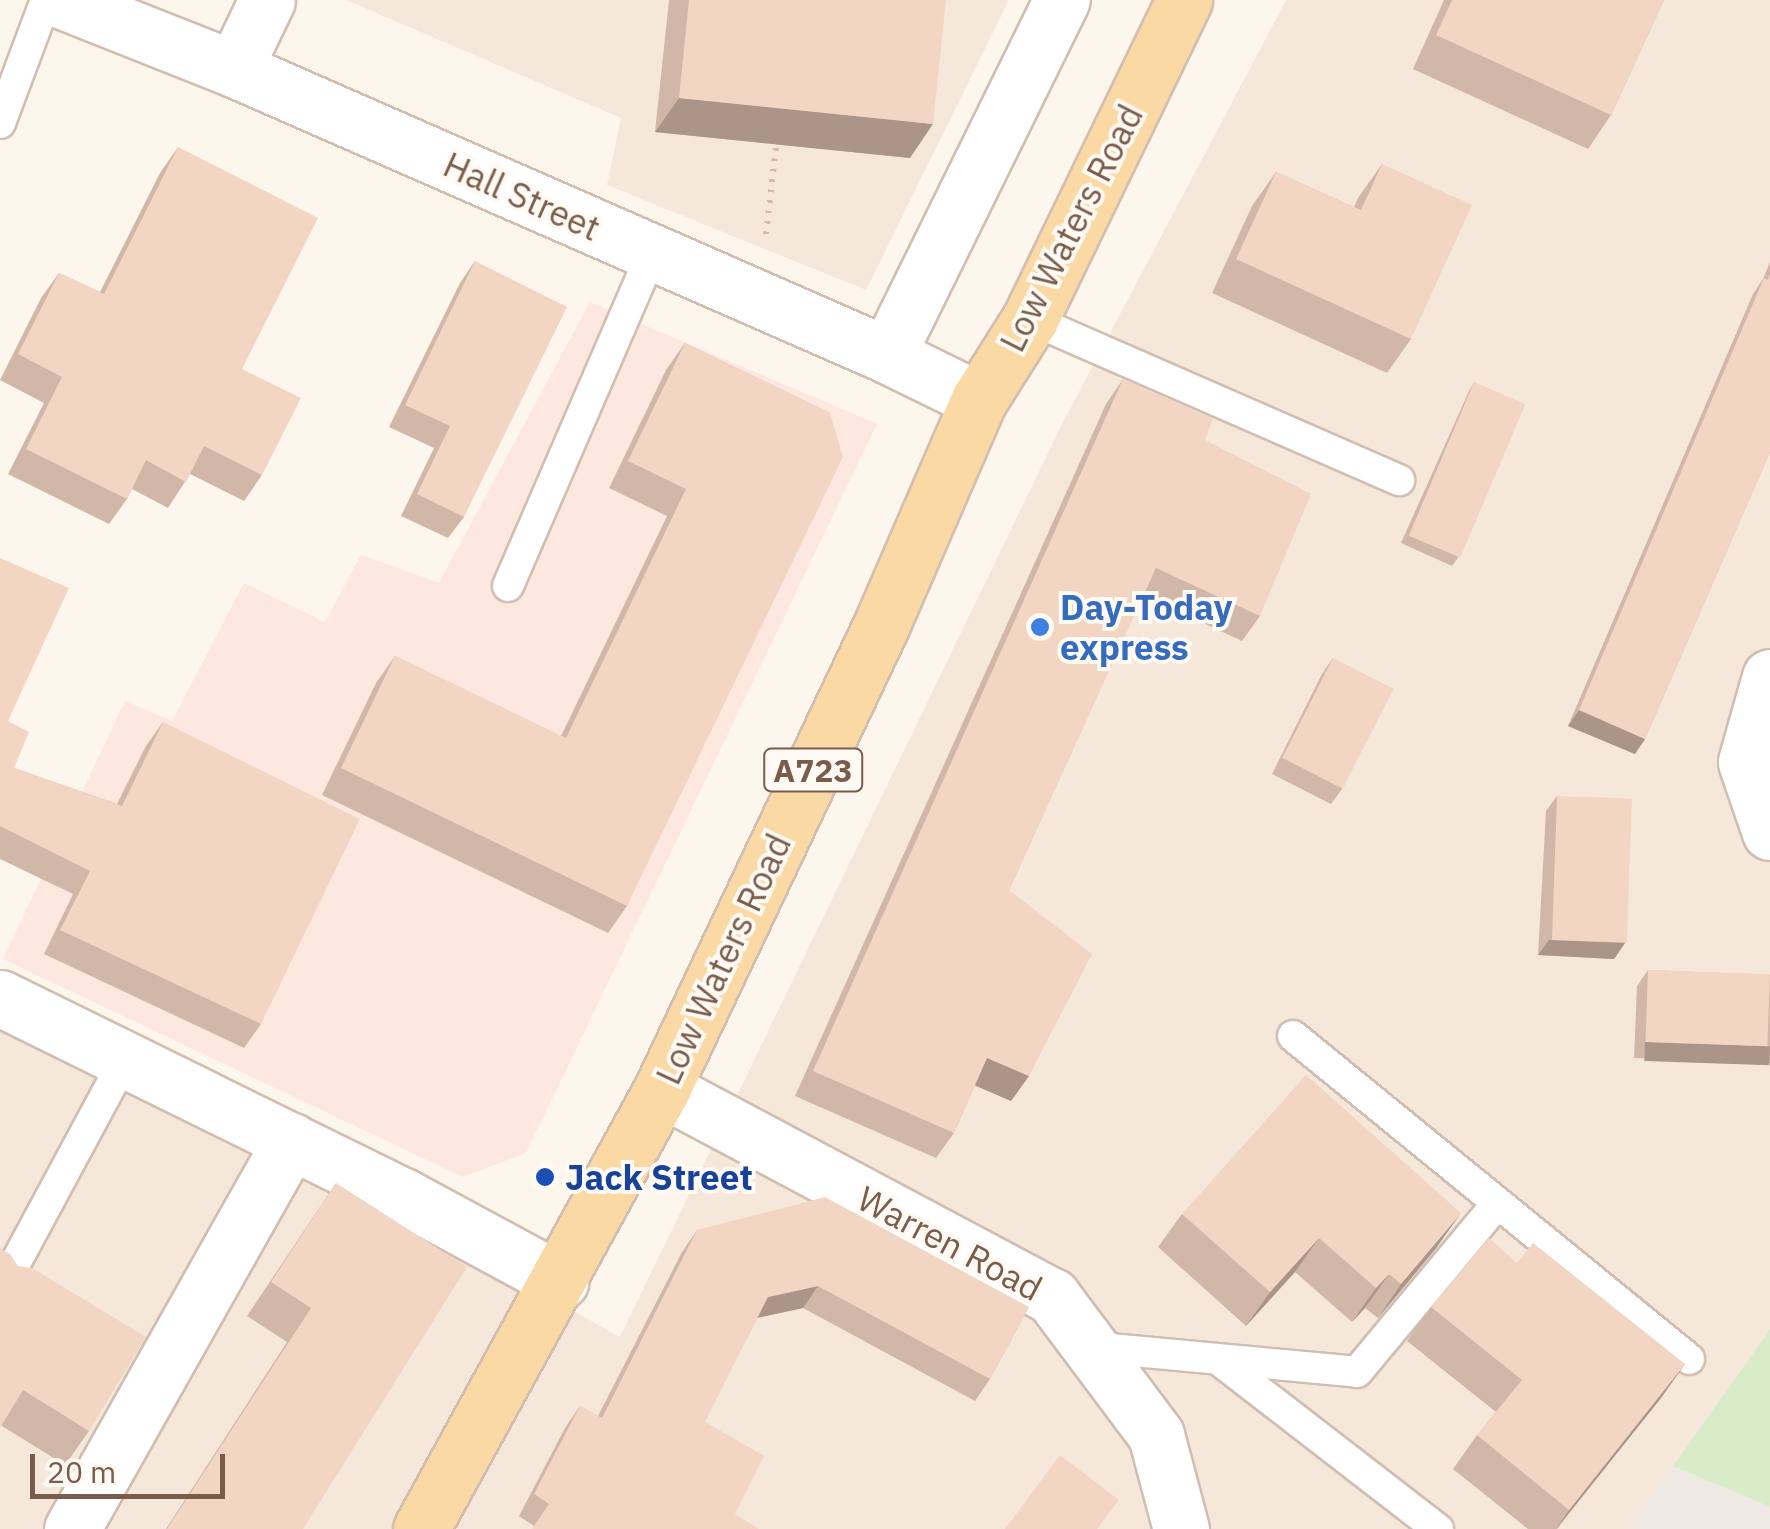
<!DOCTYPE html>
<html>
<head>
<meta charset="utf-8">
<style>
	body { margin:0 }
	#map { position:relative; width:1770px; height:1529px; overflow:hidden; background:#fdf6ec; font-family:"IBM Plex Sans",sans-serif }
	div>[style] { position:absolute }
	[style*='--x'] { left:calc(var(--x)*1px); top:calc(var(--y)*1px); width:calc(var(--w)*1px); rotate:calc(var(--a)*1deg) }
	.residential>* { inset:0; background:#f5e8da }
	.commercial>* { inset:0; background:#fde8e0 }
	.industrial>* { inset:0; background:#efe9e4 }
	.green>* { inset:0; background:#d8ecc9 }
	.path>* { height:6px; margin-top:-3px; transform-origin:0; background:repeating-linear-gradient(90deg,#d9b8a5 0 2.5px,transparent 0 10.5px) }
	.roads { filter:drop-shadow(2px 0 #d1beb0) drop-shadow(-2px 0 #d1beb0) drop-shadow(0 2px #d1beb0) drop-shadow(0 -2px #d1beb0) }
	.service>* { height:30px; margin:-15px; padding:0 15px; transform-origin:15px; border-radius:15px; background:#fff }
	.minor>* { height:55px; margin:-27.5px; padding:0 27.5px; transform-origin:27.5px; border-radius:27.5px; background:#fff }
	.primary>* { height:55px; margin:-27.5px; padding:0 27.5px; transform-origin:27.5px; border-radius:27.5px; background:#fbd9a5 }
	.wall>* { inset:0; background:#d1b7a8 }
	.shaded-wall>* { inset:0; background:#aa9588; transform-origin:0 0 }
	.building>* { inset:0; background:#f3d5c3; transform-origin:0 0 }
	.dots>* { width:28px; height:28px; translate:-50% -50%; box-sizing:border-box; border:5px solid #fffaf3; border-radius:50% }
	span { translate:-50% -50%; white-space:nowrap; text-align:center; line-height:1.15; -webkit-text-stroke:8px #fffaf3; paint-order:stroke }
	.shield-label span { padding:2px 8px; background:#fffaf3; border:2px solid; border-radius:8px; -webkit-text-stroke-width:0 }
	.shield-label { font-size:32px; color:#7a5c4d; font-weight:700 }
	.street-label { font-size:35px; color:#7a5c4d }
	.shop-label { font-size:35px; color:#366cbe; font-weight:700 }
	.left { translate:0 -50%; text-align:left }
	.transit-label { font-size:35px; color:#164399; font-weight:700 }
	.scale { position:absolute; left:30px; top:1454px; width:195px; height:45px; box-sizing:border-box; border:5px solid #7a5c4d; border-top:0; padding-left:12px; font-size:30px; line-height:35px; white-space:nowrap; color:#7a5c4d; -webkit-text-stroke:8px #fffaf3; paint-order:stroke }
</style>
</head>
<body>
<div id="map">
	<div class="residential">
		<div style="clip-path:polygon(346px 0,1009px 0,866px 290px,607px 185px,621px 118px)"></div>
		<div style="clip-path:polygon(1286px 0,1770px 0,1770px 1329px,1629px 1529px,0 1529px,0 991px,620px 1337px,1062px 424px)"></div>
	</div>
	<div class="commercial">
		<div style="clip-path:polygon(590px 302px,877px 424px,526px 1153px,463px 1177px,3px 959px,125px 701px,172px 721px,244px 583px,325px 622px,361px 555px,439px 583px)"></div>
	</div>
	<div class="industrial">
		<div style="clip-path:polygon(1673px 1466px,1770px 1507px,1770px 1529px,1629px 1529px)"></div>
	</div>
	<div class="green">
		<div style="clip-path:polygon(1770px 1329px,1770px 1507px,1673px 1466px)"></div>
	</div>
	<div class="path">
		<div style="--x:766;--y:234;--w:98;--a:-83.5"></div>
	</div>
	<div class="roads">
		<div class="service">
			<div style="--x:0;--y:123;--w:131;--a:-69.5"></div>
			<div style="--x:1030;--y:319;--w:403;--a:23.6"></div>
			<div style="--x:508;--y:586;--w:363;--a:-66.6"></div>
			<div style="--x:1293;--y:1036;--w:511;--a:39.2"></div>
			<div style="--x:4;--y:1284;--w:255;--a:-61.7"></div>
			<div style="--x:1090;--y:1347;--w:268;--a:5.3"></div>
			<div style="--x:1357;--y:1372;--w:219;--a:-50.2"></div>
			<div style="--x:1219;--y:1360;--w:277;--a:37.7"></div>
		</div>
		<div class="minor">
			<div style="--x:60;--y:0;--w:187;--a:21.6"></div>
			<div style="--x:234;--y:69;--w:713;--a:23.65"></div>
			<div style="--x:887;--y:355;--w:102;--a:26.1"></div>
			<div style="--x:234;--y:69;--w:76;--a:-64.4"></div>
			<div style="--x:887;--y:355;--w:396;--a:-63.8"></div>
			<div style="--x:1770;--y:677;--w:88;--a:105.8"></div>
			<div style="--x:1746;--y:762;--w:74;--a:71.1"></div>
			<div style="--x:0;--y:998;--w:449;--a:26.2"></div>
			<div style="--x:403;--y:1196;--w:179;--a:28.4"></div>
			<div style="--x:662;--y:1089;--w:442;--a:28"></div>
			<div style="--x:1052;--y:1296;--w:174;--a:53.2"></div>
			<div style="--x:1156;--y:1435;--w:97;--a:75.1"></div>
			<div style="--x:72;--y:1529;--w:446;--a:-60.6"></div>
		</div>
		<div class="primary">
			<div style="--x:421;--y:1529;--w:502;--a:-61.29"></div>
			<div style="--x:662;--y:1089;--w:512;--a:-64.69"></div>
			<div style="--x:881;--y:626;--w:246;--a:-66.6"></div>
			<div style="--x:979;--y:400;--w:96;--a:-57.8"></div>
			<div style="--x:1030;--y:319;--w:354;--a:-64.2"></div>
		</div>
	</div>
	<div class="wall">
		<div style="clip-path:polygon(669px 0,946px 0,910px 158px,655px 132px)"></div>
		<div style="clip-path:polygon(1444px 0,1664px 0,1611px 115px,1588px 149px,1413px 69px)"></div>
		<div style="clip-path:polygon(178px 147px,242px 369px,262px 475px,244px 501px,190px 474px,168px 508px,132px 489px,127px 499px,109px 524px,8px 474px,44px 403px,0 380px,41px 298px,59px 273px,100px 292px,160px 173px)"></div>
		<div style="clip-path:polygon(1382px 164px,1411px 339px,1387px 373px,1212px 293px,1252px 206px,1276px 172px,1354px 207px,1358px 198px)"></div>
		<div style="clip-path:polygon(475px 261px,464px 517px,448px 538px,401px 516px,434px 448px,389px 427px,460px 283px)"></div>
		<div style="clip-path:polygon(1770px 262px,1770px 452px,1645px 739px,1635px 754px,1568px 726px,1753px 294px,1763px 279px)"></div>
		<div style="clip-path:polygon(685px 343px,830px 413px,627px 906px,608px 933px,322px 795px,376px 683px,395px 656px,561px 736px,667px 516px,609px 488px,666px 370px)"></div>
		<div style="clip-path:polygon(1123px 379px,1205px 440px,1260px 616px,1242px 641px,1143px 595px,1009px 890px,1029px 1076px,1011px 1101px,975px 1085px,954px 1133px,936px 1158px,795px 1096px,1106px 404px)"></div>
		<div style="clip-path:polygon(1474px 382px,1458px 558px,1452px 566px,1401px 543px,1469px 391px)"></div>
		<div style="clip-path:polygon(0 558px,8px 721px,14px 768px,117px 804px,146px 746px,163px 722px,261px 1024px,244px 1048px,44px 954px,73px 894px,0 859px)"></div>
		<div style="clip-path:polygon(1333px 658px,1342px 789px,1331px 804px,1272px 774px,1322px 674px)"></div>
		<div style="clip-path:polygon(1557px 796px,1625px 943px,1614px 959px,1538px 955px,1546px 811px)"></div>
		<div style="clip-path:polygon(1648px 970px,1770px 975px,1770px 1063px,1634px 1058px,1637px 986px)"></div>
		<div style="clip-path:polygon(336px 1183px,303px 1529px,166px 1529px,287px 1342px,247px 1316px)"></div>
		<div style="clip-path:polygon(1182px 1214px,1437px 1247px,1378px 1318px,1365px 1308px,1352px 1322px,1295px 1272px,1246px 1326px,1158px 1247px)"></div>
		<div style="clip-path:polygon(697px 1230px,1029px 1307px,990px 1379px,975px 1401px,803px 1308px,757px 1318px,534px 1526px,519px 1516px,565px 1428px,580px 1406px,598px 1416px,682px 1252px)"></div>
		<div style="clip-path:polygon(0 1248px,89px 1431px,65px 1465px,2px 1426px)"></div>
		<div style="clip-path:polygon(1517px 1263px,1685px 1364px,1661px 1398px,1557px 1529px,1528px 1529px,1453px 1469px,1477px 1435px,1496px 1412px,1407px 1341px,1431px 1307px)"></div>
	</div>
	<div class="shaded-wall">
		<div style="clip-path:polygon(679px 98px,933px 124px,910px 158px,655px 132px)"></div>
		<div style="clip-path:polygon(1579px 710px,1645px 739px,1635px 754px,1568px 726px)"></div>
		<div style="clip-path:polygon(1549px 940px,1625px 943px,1614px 959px,1538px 955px)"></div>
		<div style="left:1645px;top:1042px;width:125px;height:19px;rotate:2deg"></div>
		<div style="clip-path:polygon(987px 1058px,1029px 1076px,1011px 1101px,969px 1083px)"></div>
		<div style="clip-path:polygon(1461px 1213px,1437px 1247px,1378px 1318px,1401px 1284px)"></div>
		<div style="clip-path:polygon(1319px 1238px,1295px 1272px,1246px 1326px,1270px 1292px)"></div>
		<div style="clip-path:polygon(1389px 1274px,1365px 1308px,1352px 1322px,1376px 1288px)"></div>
		<div style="clip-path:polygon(818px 1286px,803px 1308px,752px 1319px,768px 1297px)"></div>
		<div style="clip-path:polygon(1685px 1364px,1661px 1398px,1556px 1529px,1569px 1510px)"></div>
	</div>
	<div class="building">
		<div style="clip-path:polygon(689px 0,946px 0,933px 124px,679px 98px)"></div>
		<div style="clip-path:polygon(1452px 0,1664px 0,1611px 115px,1436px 35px)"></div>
		<div style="clip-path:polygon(178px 147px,318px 218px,242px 369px,301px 398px,262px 475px,204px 446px,186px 482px,146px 460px,127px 499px,26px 449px,62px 377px,18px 354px,59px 273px,104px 294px)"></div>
		<div style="clip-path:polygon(1382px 164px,1472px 205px,1411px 339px,1236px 259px,1276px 172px,1361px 210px)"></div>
		<div style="clip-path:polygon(475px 261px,567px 307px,464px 517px,417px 494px,450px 426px,405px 405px)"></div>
		<div style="clip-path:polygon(1770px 274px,1770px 452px,1645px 739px,1579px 710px,1764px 278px,1768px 280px)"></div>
		<div style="clip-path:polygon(685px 343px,830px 413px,843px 457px,627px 906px,341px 768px,395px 656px,566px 738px,686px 489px,628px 461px)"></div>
		<div style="clip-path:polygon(1123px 379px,1213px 419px,1205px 440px,1311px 494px,1260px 616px,1156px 568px,1009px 890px,1092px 954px,1029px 1076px,987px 1058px,954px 1133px,813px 1071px)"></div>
		<div style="left:1474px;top:382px;width:56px;height:167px;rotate:23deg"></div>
		<div style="clip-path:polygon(0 558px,69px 588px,8px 721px,29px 732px,14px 768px,122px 806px,163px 722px,360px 819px,261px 1024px,60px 930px,90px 871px,0 826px)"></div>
		<div style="left:1333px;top:658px;width:68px;height:112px;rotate:27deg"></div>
		<div style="left:1557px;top:796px;width:75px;height:144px;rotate:2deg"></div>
		<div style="left:1648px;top:970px;width:122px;height:72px;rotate:2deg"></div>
		<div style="clip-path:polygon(1306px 1075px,1461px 1213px,1401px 1284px,1389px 1274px,1376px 1288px,1319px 1238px,1270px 1292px,1182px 1214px)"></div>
		<div style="clip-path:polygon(336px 1183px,467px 1267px,303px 1529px,167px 1529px,311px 1308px,271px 1282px)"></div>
		<div style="clip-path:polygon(825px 1197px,1029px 1307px,990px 1379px,818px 1286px,768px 1297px,705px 1422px,764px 1456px,735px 1514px,759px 1529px,532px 1529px,549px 1504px,534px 1494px,580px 1406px,602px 1418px,697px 1230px)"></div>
		<div style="clip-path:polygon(1489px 1238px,1517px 1263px,1533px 1243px,1685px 1364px,1569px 1510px,1477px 1435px,1522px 1380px,1431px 1307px)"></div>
		<div style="clip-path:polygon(0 1248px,10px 1254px,18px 1266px,32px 1268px,146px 1337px,89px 1431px,23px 1390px,0 1428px)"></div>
		<div style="clip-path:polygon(1060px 1455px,1119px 1500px,1097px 1529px,1005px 1529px)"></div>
	</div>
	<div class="dots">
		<div style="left:1040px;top:627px;background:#3f7fe0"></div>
		<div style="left:545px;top:1177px;background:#1a4fb4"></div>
	</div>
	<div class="shield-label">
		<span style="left:813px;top:770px">A723</span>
	</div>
	<div class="street-label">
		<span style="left:522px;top:196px;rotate:24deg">Hall Street</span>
		<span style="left:1071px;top:228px;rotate:-63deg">Low Waters Road</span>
		<span style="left:723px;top:959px;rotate:-65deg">Low Waters Road</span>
		<span style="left:950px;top:1243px;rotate:28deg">Warren Road</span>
	</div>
	<div class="shop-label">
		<span class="left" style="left:1060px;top:627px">Day-Today<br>express</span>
	</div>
	<div class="transit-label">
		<span class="left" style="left:565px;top:1177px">Jack Street</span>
	</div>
	<div class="scale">20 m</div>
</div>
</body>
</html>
